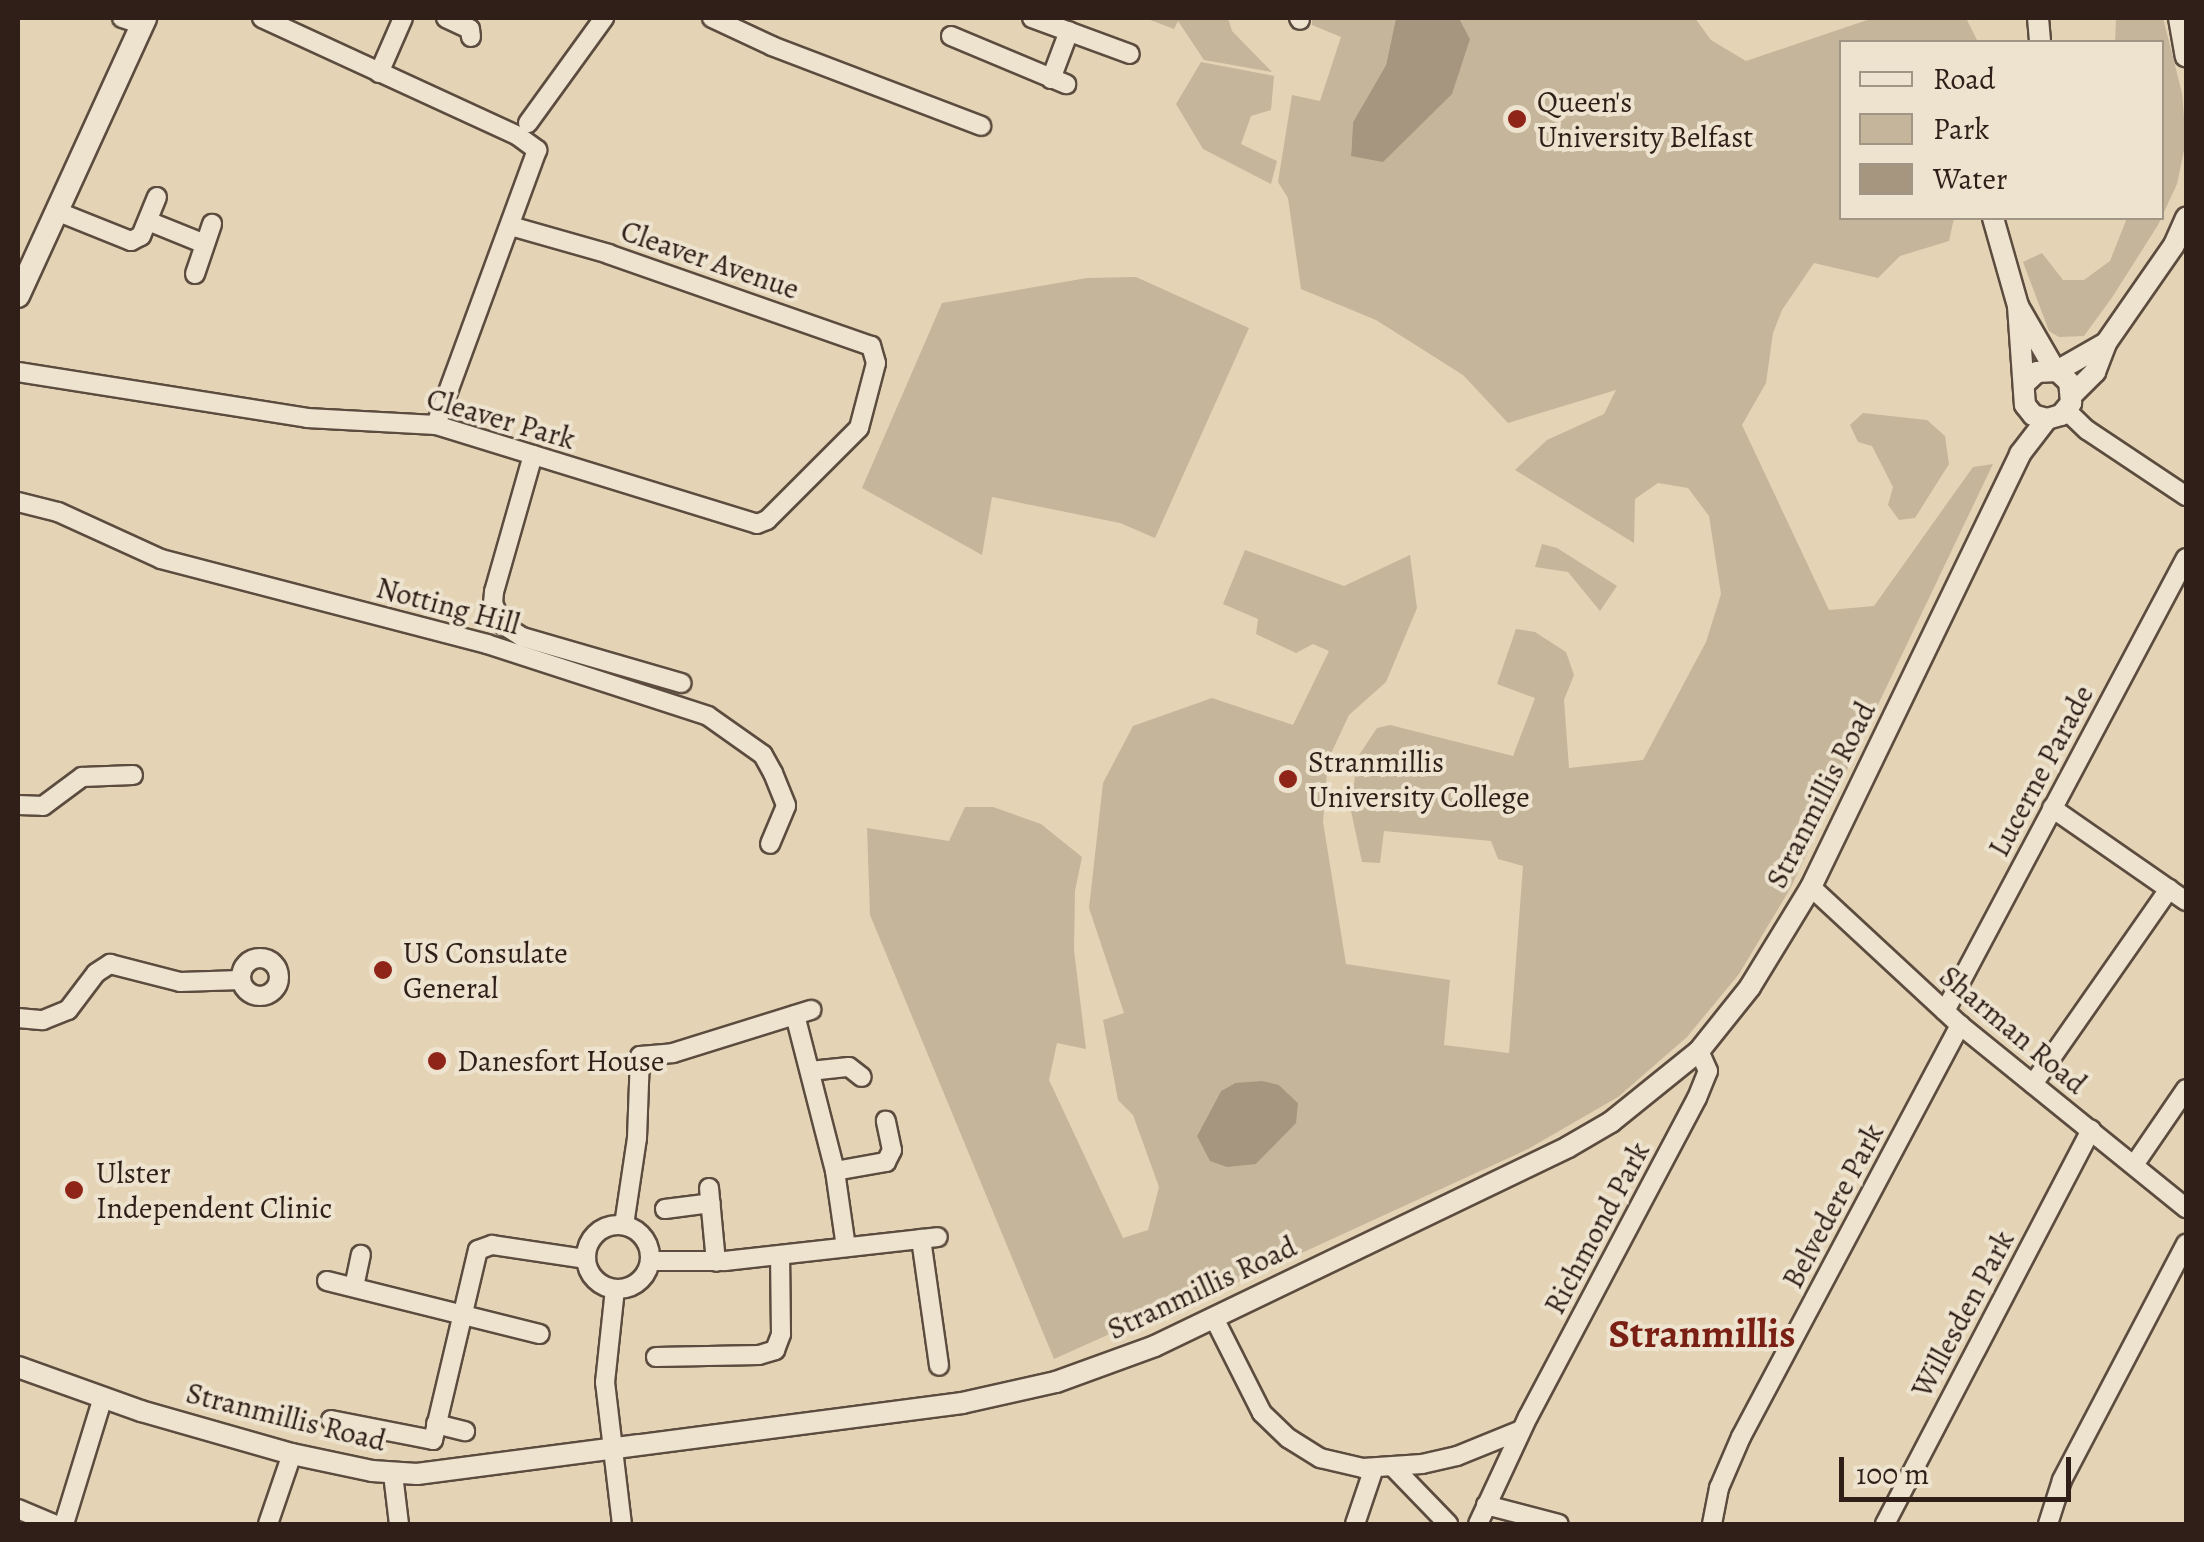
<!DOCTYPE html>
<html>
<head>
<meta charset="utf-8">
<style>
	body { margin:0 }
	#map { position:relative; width:2204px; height:1542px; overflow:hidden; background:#e4d4b5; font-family:Alegreya,serif }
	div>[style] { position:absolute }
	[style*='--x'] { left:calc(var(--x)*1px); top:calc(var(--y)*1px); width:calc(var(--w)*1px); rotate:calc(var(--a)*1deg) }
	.green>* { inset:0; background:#c5b59a }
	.water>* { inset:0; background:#a69680 }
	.roads { filter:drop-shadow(2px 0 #5c4c3f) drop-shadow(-2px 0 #5c4c3f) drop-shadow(0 2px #5c4c3f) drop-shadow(0 -2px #5c4c3f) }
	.minor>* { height:18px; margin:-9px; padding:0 9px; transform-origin:9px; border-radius:9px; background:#ede3cf }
	.minor>.ring { margin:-9px; padding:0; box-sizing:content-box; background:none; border:18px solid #ede3cf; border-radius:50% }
	.tertiary>* { height:20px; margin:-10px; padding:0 10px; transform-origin:10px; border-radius:10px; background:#ede3cf }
	.secondary>* { height:22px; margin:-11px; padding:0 11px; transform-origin:11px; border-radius:11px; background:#ede3cf }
	.dots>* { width:28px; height:28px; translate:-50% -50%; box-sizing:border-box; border:5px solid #ede3cf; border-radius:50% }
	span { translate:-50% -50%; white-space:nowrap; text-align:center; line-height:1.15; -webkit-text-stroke:8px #ede3cf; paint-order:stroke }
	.poi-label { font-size:30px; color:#2f1f18 }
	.left { translate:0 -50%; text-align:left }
	.street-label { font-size:30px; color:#2f1f18 }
	.district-label { font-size:40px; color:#7a1f14; font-weight:700 }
	.frame { position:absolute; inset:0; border:20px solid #2f1f18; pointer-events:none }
	.legend { position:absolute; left:1839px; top:40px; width:325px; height:180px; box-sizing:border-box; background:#ede3cf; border:2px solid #a19586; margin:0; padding:12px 18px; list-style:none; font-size:30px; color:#2f1f18 }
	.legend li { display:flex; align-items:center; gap:20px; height:50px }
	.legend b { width:50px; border:2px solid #a19586 }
	.scale { position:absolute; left:1839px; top:1457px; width:232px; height:45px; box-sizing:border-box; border:5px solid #2f1f18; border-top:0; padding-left:12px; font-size:30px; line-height:35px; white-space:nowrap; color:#2f1f18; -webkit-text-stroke:8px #ede3cf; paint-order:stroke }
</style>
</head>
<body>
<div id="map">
	<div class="green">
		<div style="clip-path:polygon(1145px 18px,1228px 18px,1232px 31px,1272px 72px,1204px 60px,1178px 21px,1174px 29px)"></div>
		<div style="clip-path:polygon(evenodd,1312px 18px,1396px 18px,1386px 65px,1353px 122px,1351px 155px,1470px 39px,1459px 18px,1695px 18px,1711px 40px,1746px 61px,1873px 18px,1966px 18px,1978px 42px,1842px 42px,1842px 218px,1954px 218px,1949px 241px,1900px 256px,1878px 278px,1814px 263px,1782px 310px,1773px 333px,1766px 383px,1742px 425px,1829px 610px,1874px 606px,1973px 467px,1993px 464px,1790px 889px,1739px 974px,1687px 1037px,1618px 1097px,1528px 1149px,1182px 1308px,1123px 1328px,1054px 1359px,870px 915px,867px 828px,949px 841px,965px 807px,993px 807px,1041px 824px,1082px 857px,1075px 891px,1074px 950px,1086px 1049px,1057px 1043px,1049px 1080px,1123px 1238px,1148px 1230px,1159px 1187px,1133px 1115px,1118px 1100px,1103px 1020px,1124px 1013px,1089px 908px,1103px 783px,1133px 726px,1212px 698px,1293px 725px,1329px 651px,1313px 644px,1296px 653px,1256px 634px,1258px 619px,1223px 604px,1245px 550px,1344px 586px,1410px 555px,1417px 608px,1386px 682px,1349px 715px,1328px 760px,1323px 822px,1346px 964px,1450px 980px,1444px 1045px,1509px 1053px,1523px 866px,1498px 859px,1491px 841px,1384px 831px,1380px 863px,1362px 862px,1351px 811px,1357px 758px,1377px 728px,1390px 725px,1513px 756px,1535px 698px,1497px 684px,1516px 629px,1535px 632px,1566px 652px,1574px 675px,1564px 700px,1569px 768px,1643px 760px,1706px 642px,1721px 594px,1709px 516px,1688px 488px,1658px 483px,1635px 499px,1634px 543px,1515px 470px,1547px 440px,1604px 414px,1616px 390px,1508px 423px,1463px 375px,1376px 320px,1301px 289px,1288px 198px,1278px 182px,1292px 95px,1320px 101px,1341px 37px,1312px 25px,1312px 18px,1235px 1083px,1279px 1085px,1298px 1103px,1281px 1138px,1256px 1164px,1197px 1136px,1221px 1091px,1235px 1083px)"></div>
		<div style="clip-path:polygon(2116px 18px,2163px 18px,2182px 93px,2186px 141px,2177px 184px,2158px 225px,2113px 296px,2084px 336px,2059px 337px,2049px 331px,2023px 262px,2042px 253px,2063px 280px,2084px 280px,2110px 261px,2127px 218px,2162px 218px,2162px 42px,2115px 42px)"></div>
		<div style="clip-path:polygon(1201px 62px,1274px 76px,1271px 110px,1251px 116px,1241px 144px,1277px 161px,1271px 184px,1203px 149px,1176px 104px)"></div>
		<div style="clip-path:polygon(1136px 277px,1249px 328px,1155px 538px,1120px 523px,992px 497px,982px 555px,862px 488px,942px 303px,1087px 278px)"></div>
		<div style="clip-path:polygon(1863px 413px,1927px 420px,1945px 436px,1949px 464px,1915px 518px,1899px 520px,1888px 505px,1893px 487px,1872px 446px,1858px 442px,1850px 425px)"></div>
		<div style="clip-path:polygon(1542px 544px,1557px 548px,1617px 586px,1600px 611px,1568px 572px,1535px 567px)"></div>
	</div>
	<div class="water">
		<div style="clip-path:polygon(1396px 18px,1459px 18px,1470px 39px,1452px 94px,1383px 162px,1351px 156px,1353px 122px,1386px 65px)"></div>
		<div style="clip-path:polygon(1262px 1081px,1279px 1085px,1298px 1103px,1296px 1123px,1256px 1164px,1227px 1167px,1210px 1161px,1197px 1136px,1221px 1091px,1235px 1083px)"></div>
	</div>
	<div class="roads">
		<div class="minor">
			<div style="--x:122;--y:18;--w:20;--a:18"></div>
			<div style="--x:262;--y:18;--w:282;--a:24.7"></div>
			<div style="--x:518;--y:136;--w:24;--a:36"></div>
			<div style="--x:537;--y:150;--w:293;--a:110.2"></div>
			<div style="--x:446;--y:18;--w:26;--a:25"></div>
			<div style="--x:470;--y:29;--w:8;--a:83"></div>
			<div style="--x:712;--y:18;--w:66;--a:25"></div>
			<div style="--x:772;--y:46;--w:224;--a:20.9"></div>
			<div style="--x:1032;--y:18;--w:104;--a:20.2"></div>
			<div style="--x:1299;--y:18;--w:2;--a:63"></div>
			<div style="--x:951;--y:36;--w:125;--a:22.7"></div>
			<div style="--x:379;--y:73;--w:60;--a:-66.4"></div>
			<div style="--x:1051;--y:79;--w:51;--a:-69.4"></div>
			<div style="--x:528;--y:123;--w:130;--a:-54.1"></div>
			<div style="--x:56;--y:211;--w:81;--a:21.8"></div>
			<div style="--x:131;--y:241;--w:11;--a:-27"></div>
			<div style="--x:141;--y:236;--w:42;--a:-67.7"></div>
			<div style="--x:148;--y:221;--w:61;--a:22"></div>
			<div style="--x:195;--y:274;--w:53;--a:-71.2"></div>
			<div style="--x:18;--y:372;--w:293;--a:9"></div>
			<div style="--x:307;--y:418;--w:129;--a:3.1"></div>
			<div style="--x:436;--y:425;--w:336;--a:17.1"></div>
			<div style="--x:757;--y:524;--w:11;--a:-22"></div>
			<div style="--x:767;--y:520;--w:130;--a:-45"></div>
			<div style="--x:859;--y:428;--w:67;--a:-75.3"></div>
			<div style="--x:876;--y:363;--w:18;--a:-106"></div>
			<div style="--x:871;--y:346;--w:278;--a:-160.7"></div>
			<div style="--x:609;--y:254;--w:102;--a:-164.1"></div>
			<div style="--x:2066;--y:410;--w:29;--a:44"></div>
			<div style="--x:2087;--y:430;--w:119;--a:33.7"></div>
			<div style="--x:533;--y:455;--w:142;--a:105.9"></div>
			<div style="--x:494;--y:592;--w:11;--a:95"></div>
			<div style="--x:493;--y:603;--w:23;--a:67"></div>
			<div style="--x:502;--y:624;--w:24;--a:33"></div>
			<div style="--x:522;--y:637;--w:166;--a:16.1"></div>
			<div style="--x:18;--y:502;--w:41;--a:14"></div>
			<div style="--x:58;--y:512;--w:113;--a:24.5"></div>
			<div style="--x:161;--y:559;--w:337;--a:14.6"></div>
			<div style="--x:487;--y:644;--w:232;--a:18"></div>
			<div style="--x:708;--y:716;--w:67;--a:35.3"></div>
			<div style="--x:763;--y:755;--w:21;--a:61"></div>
			<div style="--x:773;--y:773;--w:35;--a:68"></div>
			<div style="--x:786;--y:806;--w:41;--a:112.8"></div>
			<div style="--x:18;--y:805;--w:25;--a:2"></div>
			<div style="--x:43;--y:806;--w:49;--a:-36.6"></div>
			<div style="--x:82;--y:777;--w:51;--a:-2.2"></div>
			<div style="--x:2052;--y:808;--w:163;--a:34.8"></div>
			<div style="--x:1811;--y:887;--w:203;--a:42.8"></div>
			<div style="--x:1960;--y:1025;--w:291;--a:39"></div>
			<div class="ring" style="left:241px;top:958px;width:20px;height:20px"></div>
			<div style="--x:1945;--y:1011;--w:513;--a:-61.99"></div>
			<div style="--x:795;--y:1015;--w:161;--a:75.6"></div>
			<div style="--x:835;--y:1171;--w:77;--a:81.8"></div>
			<div style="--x:18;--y:1018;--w:25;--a:5"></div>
			<div style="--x:43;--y:1020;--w:27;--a:-22"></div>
			<div style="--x:68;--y:1010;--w:46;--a:-52.9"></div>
			<div style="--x:96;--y:973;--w:17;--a:-33"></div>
			<div style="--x:110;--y:964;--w:72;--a:14.4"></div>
			<div style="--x:180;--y:982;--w:61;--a:-1.9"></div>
			<div style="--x:810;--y:1071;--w:39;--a:-6"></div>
			<div style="--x:849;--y:1067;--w:16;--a:38"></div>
			<div style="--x:2033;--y:1084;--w:238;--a:-55.1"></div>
			<div style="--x:2134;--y:1165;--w:92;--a:-55.6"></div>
			<div style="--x:835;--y:1171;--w:52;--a:-10"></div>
			<div style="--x:886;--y:1162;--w:13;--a:-63"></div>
			<div style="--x:892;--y:1150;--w:30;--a:-102"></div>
			<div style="--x:709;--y:1188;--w:74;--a:84.6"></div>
			<div style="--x:665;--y:1209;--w:46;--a:-7.4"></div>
			<div style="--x:624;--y:1225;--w:88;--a:-81.5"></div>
			<div style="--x:637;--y:1138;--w:82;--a:-87.9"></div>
			<div style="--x:640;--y:1056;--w:33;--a:-5"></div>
			<div style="--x:673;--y:1053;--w:145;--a:-17.3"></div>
			<div class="ring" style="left:586px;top:1225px;width:46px;height:46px"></div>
			<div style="--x:921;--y:1239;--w:128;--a:81.9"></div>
			<div style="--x:650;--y:1261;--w:75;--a:0"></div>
			<div style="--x:725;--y:1261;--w:214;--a:-6.4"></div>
			<div style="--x:327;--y:1281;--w:219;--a:14"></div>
			<div style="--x:354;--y:1287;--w:33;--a:-78"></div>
			<div style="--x:615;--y:1289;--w:94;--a:96.1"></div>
			<div style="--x:605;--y:1382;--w:143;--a:83.2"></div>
			<div style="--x:1214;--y:1318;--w:106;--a:63.2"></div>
			<div style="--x:1262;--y:1413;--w:36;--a:44"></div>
			<div style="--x:1288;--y:1438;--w:38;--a:32"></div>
			<div style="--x:1320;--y:1458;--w:44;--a:13.1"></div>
			<div style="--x:1363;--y:1468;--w:59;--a:-3.9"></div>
			<div style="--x:1422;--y:1464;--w:36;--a:-13"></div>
			<div style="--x:1457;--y:1456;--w:69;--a:-22.1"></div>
			<div style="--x:656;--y:1357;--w:103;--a:-1.1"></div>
			<div style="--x:759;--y:1355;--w:17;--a:-17"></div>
			<div style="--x:775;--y:1350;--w:17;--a:-69"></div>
			<div style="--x:781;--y:1334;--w:79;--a:-90.7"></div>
			<div style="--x:331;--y:1420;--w:104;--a:11.1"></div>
			<div style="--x:433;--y:1440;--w:195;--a:-76.7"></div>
			<div style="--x:478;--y:1250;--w:15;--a:-20"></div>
			<div style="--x:492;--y:1245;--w:95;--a:8.5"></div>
			<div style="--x:436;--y:1424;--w:30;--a:14"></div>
			<div style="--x:1394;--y:1468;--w:78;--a:46"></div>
			<div style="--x:393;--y:1474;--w:50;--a:83.2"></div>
			<div style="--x:1486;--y:1505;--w:75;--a:14.6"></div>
			<div style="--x:18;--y:1509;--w:38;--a:23"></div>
			<div style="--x:64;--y:1524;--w:133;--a:-72.9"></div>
			<div style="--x:268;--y:1524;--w:74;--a:-71.1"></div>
			<div style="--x:1355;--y:1524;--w:59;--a:-71.3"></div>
			<div style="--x:1478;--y:1524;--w:118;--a:-65"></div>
			<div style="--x:1528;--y:1417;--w:361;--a:-62.1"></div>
			<div style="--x:1697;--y:1098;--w:29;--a:-68"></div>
			<div style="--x:1708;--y:1071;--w:22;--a:-114"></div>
			<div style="--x:1712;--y:1524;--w:37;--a:-79"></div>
			<div style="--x:1719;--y:1488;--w:56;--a:-66.7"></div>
			<div style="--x:1741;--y:1437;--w:467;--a:-62"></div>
			<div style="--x:1885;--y:1524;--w:445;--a:-62.4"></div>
			<div style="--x:2048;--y:1524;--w:46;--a:-72.3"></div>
			<div style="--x:2062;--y:1480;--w:267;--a:-62.3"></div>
		</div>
		<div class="tertiary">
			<div style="--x:2038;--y:18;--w:24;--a:85"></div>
			<div style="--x:2179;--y:18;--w:39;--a:80"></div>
			<div style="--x:1993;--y:218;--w:91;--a:74.1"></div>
			<div style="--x:2018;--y:306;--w:74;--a:60"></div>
			<div style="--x:2018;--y:306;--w:99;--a:86"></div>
			<div style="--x:2025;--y:405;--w:13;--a:51"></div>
			<div style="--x:2033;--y:415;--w:15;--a:16"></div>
			<div style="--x:2047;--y:419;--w:15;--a:-16"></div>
			<div style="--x:2061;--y:415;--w:16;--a:-50"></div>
			<div style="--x:2071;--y:403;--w:21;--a:-95"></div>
			<div style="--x:2069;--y:382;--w:16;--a:-137"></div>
			<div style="--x:2057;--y:371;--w:20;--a:177"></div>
			<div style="--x:2037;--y:372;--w:16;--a:137"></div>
			<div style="--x:2057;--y:371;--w:56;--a:-29.7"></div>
			<div style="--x:2072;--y:395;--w:33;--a:-45"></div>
			<div style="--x:2095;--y:372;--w:31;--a:-69"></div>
			<div style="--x:2106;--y:343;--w:119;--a:-55.2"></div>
			<div style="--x:2174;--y:245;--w:30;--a:-66"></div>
			<div style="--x:18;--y:1367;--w:131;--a:19.7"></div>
			<div style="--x:141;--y:1411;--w:157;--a:15.9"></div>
			<div style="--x:292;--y:1454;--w:82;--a:12"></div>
			<div style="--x:372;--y:1471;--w:45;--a:3.8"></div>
			<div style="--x:417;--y:1474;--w:550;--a:-7.42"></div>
			<div style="--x:962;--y:1403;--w:96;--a:-12.6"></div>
			<div style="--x:1056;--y:1382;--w:105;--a:-20"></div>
			<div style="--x:1155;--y:1346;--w:458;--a:-25.7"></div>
			<div style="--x:1568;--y:1147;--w:50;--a:-30.2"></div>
			<div style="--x:1611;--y:1122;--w:113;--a:-38.9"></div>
			<div style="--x:1699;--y:1051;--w:82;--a:-51.4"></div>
			<div style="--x:1750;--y:987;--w:117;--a:-58.6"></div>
			<div style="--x:1811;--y:887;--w:481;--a:-64.2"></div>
			<div style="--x:2020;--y:454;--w:44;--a:-52.4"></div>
		</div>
		<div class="secondary">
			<div style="--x:18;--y:296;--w:306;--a:-65.4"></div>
		</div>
	</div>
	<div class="dots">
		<div style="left:1517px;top:119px;background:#8f2418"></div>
		<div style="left:1288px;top:779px;background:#8f2418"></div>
		<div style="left:383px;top:970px;background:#8f2418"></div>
		<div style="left:437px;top:1061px;background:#8f2418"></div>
		<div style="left:74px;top:1190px;background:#8f2418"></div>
	</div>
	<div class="poi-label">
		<span class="left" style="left:1537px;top:119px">Queen's<br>University Belfast</span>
		<span class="left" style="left:1308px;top:779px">Stranmillis<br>University College</span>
		<span class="left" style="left:403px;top:970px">US Consulate<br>General</span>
		<span class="left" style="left:457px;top:1061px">Danesfort House</span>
		<span class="left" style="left:96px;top:1190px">Ulster<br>Independent Clinic</span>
	</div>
	<div class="street-label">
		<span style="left:710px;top:260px;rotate:19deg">Cleaver Avenue</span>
		<span style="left:501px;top:419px;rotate:16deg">Cleaver Park</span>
		<span style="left:448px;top:606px;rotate:15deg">Notting Hill</span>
		<span style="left:2041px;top:771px;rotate:-62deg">Lucerne Parade</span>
		<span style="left:1821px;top:795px;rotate:-63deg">Stranmillis Road</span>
		<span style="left:2013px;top:1030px;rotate:40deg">Sharman Road</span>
		<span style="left:1833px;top:1206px;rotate:-62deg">Belvedere Park</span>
		<span style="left:1597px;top:1228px;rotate:-62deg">Richmond Park</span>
		<span style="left:1202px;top:1288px;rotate:-25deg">Stranmillis Road</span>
		<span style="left:1963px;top:1314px;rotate:-62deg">Willesden Park</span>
		<span style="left:286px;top:1417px;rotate:14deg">Stranmillis Road</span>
	</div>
	<div class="district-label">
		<span style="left:1702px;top:1334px">Stranmillis</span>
	</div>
	<div class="frame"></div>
	<ul class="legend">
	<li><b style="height:12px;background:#ede3cf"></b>Road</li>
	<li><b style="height:28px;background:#c5b59a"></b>Park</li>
	<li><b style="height:28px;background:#a69680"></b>Water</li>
	</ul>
	<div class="scale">100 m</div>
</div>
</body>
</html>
